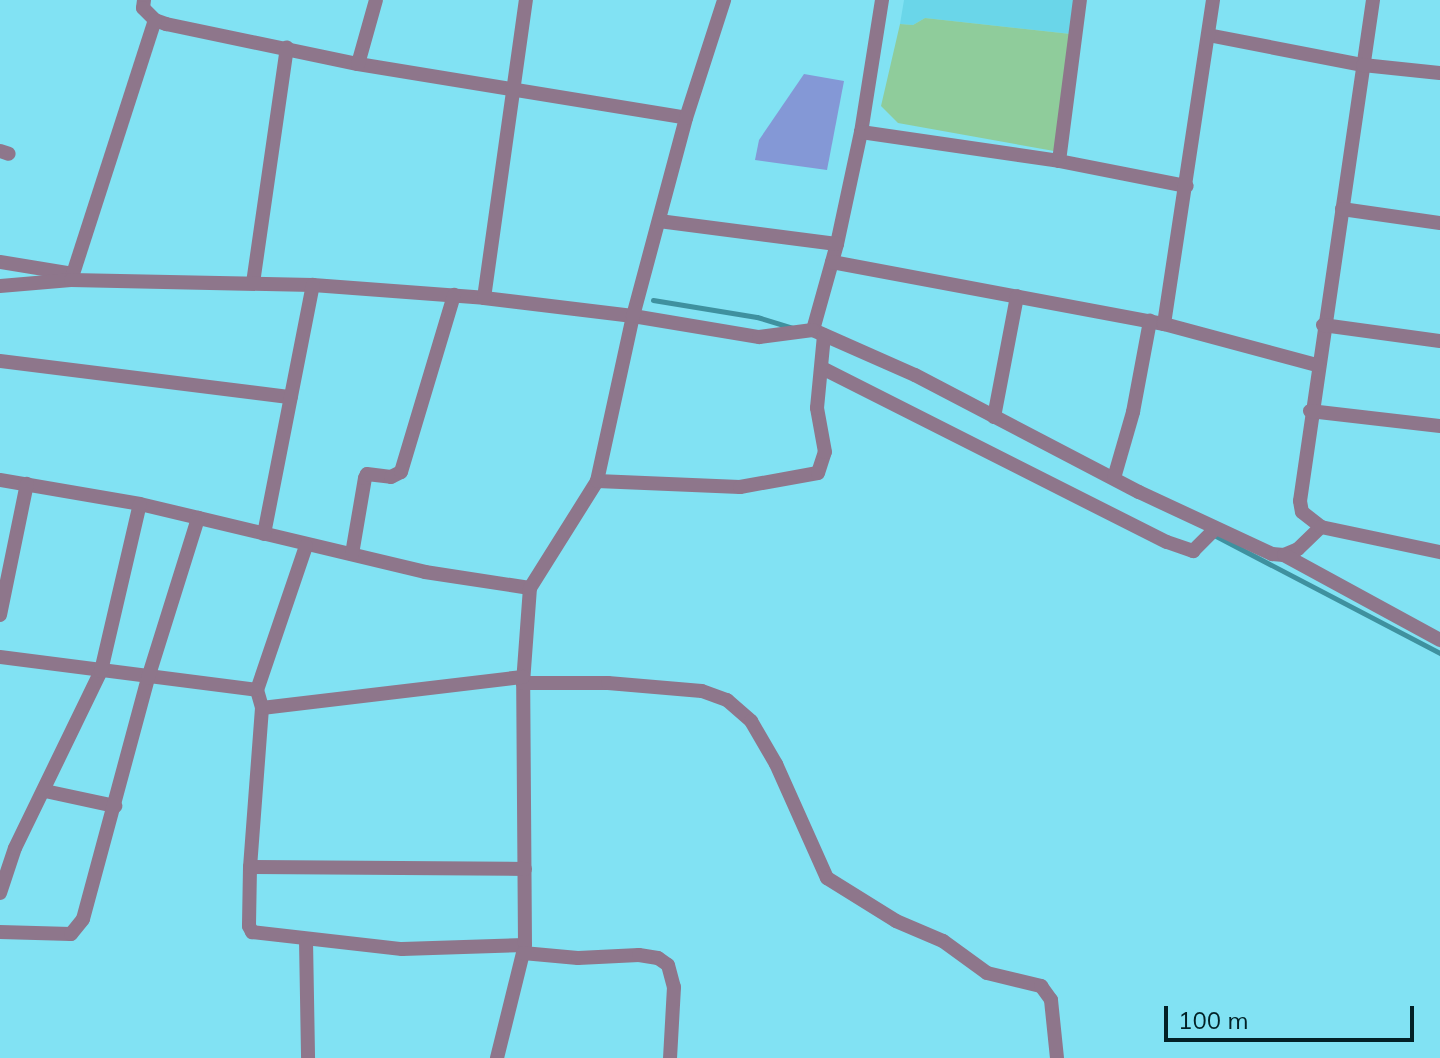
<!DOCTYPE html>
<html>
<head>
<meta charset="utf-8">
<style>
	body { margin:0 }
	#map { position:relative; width:1440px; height:1058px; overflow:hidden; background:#81e2f3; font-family:Mulish,sans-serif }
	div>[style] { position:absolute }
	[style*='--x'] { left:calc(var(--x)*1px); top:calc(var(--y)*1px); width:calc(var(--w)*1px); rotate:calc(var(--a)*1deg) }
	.built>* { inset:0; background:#6ad6e9 }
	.green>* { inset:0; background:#8fcc9b }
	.stream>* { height:5px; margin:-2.5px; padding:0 2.5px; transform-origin:2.5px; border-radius:2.5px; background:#3f919f }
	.building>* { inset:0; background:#8498d6 }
	.street>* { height:14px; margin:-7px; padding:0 7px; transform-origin:7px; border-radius:7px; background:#8e768b }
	span { translate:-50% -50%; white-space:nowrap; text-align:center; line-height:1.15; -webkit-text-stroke:6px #81e2f3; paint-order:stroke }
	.scale { position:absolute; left:1164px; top:1006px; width:250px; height:36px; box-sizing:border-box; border:4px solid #022126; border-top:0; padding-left:10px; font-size:24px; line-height:28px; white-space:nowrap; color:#022126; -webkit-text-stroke:6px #81e2f3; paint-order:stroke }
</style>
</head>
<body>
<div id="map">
	<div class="built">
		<div style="clip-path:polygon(904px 0,1075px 0,1071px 34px,925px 18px,913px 25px,900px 24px)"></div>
	</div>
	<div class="green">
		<div style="clip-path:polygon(925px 18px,1071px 34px,1054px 151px,898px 123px,881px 106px,900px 24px,913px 25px)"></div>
	</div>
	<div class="stream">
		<div style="--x:653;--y:300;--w:105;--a:9.3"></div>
		<div style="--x:757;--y:317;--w:38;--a:17"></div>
		<div style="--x:1214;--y:535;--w:255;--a:27.6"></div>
	</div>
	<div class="building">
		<div style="clip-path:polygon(804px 74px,844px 81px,827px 170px,755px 160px,759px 140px)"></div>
	</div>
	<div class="street">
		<div style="--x:144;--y:0;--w:8;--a:97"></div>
		<div style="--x:143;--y:8;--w:17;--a:45"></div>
		<div style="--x:155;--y:20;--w:12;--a:20"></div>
		<div style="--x:166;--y:24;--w:196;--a:11.8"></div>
		<div style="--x:358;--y:64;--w:332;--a:9.3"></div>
		<div style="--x:882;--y:0;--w:134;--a:99"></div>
		<div style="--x:861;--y:132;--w:115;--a:102.1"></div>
		<div style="--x:837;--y:244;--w:89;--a:105.6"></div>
		<div style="--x:813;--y:330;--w:111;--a:23.8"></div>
		<div style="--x:915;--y:375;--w:253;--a:27.6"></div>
		<div style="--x:1139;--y:492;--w:147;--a:25"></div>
		<div style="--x:1272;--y:554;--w:12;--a:5"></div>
		<div style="--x:1284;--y:555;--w:15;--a:-23"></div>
		<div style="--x:1298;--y:549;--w:32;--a:-44"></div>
		<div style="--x:1373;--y:0;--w:506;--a:98.29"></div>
		<div style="--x:1300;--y:501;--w:11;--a:80"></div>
		<div style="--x:1302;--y:512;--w:24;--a:38"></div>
		<div style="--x:1321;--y:527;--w:122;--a:11.9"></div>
		<div style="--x:1208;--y:35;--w:158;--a:11"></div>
		<div style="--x:1363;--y:65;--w:77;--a:5.9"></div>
		<div style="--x:358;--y:64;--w:66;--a:-74.3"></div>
		<div style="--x:861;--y:132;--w:200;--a:8.3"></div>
		<div style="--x:1059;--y:161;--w:130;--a:11.1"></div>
		<div style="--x:0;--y:151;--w:9;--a:18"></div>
		<div style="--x:1059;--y:161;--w:162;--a:-82.6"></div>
		<div style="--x:1342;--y:209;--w:99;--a:8.1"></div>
		<div style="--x:659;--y:221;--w:179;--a:7.4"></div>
		<div style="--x:0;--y:262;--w:74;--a:9.3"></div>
		<div style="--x:832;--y:262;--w:338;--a:10.6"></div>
		<div style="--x:1164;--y:324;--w:158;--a:15"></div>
		<div style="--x:71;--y:280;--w:273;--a:-72.1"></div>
		<div style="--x:253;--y:283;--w:238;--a:-81.8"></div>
		<div style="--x:0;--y:286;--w:71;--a:-4.8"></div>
		<div style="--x:71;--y:280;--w:242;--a:1.2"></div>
		<div style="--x:313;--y:285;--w:171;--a:4.3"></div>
		<div style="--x:484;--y:298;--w:150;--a:6.9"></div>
		<div style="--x:633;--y:316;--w:128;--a:9.5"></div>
		<div style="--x:759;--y:337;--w:54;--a:-7.4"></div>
		<div style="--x:484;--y:298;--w:301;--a:-82"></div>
		<div style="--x:1164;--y:324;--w:328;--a:-81.4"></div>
		<div style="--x:1323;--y:325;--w:118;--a:7.8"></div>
		<div style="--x:0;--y:361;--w:293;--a:7.1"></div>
		<div style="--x:822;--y:368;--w:386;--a:26.8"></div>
		<div style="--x:1167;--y:542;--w:28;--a:19"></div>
		<div style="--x:1193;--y:551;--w:31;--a:-45"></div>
		<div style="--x:1310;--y:411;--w:131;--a:6.6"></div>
		<div style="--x:994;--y:417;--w:123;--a:-79.2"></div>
		<div style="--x:1114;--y:478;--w:69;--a:-73.9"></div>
		<div style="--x:1133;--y:412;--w:93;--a:-79.4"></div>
		<div style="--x:0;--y:480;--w:142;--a:9.7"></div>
		<div style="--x:140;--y:504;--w:293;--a:13.4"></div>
		<div style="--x:425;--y:572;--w:106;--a:8.7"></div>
		<div style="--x:597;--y:481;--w:143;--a:2.4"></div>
		<div style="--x:740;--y:487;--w:79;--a:-10.2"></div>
		<div style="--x:818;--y:473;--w:22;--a:-72"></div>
		<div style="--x:825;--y:452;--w:45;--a:-100.3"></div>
		<div style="--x:817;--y:408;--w:73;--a:-84.5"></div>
		<div style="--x:264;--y:534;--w:254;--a:-78.9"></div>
		<div style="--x:306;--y:546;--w:152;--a:108.8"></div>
		<div style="--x:257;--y:690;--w:19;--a:74"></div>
		<div style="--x:262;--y:708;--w:159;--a:94.3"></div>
		<div style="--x:250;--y:867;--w:59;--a:91"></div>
		<div style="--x:249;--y:926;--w:7;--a:63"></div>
		<div style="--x:252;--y:932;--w:151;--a:6.5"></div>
		<div style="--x:402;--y:949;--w:123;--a:-1.9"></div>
		<div style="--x:525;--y:945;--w:262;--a:-90.4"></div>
		<div style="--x:523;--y:683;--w:95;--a:-85.8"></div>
		<div style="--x:530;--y:588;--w:126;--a:-57.9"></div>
		<div style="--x:597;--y:481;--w:169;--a:-77.7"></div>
		<div style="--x:633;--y:316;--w:205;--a:-75"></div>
		<div style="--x:686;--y:118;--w:124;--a:-72.1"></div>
		<div style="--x:352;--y:554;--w:77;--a:-80.3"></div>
		<div style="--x:365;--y:478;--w:4;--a:-63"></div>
		<div style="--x:367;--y:474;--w:24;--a:7"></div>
		<div style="--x:391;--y:477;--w:11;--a:-27"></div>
		<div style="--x:401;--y:472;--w:185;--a:-73.3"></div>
		<div style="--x:1284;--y:555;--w:178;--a:28.6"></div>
		<div style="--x:0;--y:615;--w:134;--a:-78.4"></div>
		<div style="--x:0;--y:657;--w:259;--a:7.3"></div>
		<div style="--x:523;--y:683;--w:85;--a:0"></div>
		<div style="--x:608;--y:683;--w:94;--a:4.9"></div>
		<div style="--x:702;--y:691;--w:27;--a:20"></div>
		<div style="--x:727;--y:700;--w:32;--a:41"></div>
		<div style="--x:751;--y:721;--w:50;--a:59.8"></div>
		<div style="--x:776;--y:764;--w:125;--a:65.9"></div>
		<div style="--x:827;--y:878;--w:81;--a:31.9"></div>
		<div style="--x:896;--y:921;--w:51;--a:23.1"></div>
		<div style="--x:943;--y:941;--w:54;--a:36"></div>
		<div style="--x:987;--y:973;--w:56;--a:13.5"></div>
		<div style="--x:1041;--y:986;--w:17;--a:54"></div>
		<div style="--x:1051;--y:1000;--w:58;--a:84.1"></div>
		<div style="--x:262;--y:708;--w:263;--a:-6.8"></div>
		<div style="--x:45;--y:791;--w:72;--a:12.1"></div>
		<div style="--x:250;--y:867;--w:275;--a:0.4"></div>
		<div style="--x:0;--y:893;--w:47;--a:-71.6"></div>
		<div style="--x:15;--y:848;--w:197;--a:-64.1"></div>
		<div style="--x:101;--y:671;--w:171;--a:-76.9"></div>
		<div style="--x:0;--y:932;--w:71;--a:1.6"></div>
		<div style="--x:71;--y:934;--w:19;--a:-51"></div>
		<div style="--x:83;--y:919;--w:250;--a:-74.9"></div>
		<div style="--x:148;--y:678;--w:168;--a:-72.6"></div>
		<div style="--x:306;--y:940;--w:118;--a:89"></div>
		<div style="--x:497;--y:1058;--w:108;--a:-76.1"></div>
		<div style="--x:523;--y:953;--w:55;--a:5.2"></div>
		<div style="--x:578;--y:958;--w:61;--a:-2.8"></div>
		<div style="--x:639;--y:955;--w:19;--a:9"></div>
		<div style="--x:658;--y:958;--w:12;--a:35"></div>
		<div style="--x:668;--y:965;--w:23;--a:75"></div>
		<div style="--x:674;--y:987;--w:71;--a:93.2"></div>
	</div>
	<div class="scale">100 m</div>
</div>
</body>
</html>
